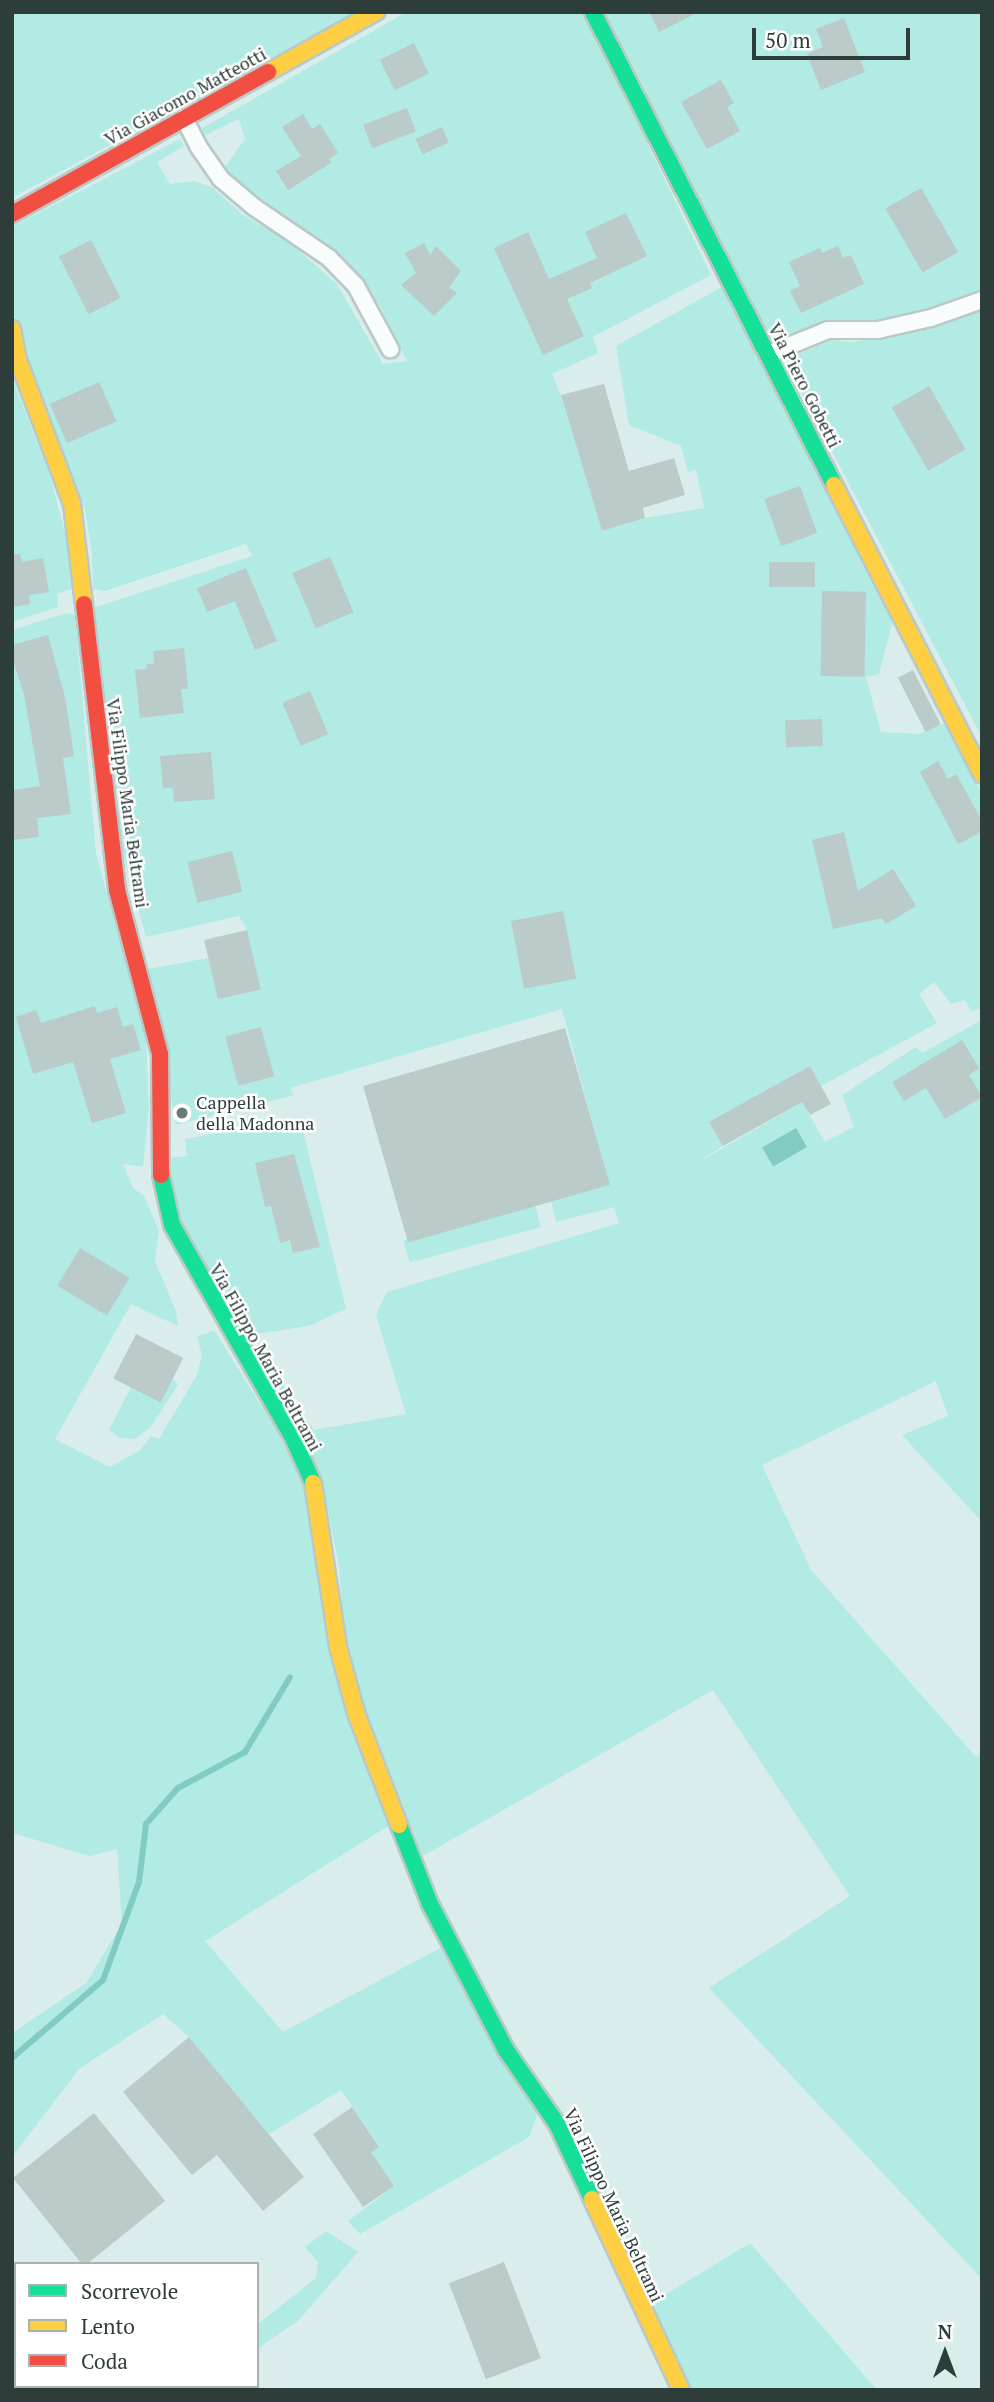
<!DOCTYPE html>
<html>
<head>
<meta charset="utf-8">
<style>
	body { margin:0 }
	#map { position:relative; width:994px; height:2402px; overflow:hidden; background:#d9eeec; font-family:"PT Serif",serif }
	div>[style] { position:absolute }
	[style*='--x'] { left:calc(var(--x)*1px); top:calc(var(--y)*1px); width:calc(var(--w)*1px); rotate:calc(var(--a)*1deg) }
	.green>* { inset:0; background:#b2eae4; transform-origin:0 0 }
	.water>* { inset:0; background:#81cbc3; transform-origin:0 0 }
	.stream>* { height:6px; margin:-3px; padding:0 3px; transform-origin:3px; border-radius:3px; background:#81cbc3 }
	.building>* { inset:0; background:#bacbc9; transform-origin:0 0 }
	.roads { filter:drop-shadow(2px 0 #b9c9c7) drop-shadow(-2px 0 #b9c9c7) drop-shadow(0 2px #b9c9c7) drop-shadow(0 -2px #b9c9c7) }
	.street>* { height:16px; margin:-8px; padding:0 8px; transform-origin:8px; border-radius:8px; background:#f9fcfc }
	.fast>* { height:16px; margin:-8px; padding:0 8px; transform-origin:8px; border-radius:8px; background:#16e098 }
	.slow>* { height:16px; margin:-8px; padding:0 8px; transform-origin:8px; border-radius:8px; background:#ffcf43 }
	.jam>* { height:16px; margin:-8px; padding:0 8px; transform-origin:8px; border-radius:8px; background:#f24e42 }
	.dots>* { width:19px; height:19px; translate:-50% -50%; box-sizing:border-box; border:4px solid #fff; border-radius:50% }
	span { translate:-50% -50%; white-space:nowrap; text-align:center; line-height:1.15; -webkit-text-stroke:5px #fff; paint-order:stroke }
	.street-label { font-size:18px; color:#2d3d3a }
	.poi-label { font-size:18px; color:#2d3d3a }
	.left { translate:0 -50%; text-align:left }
	.frame { position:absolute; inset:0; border:14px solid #2d3d3a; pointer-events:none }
	.legend { position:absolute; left:14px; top:2262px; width:245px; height:126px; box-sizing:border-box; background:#fff; border:2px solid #abb1b0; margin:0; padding:9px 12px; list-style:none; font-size:21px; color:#2d3d3a }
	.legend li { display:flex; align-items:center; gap:14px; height:35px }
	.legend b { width:35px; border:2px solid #abb1b0 }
	.north { position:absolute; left:910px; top:2318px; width:70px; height:70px; -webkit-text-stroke:5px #fff; paint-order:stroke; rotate:0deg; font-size:19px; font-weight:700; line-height:28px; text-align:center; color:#2d3d3a }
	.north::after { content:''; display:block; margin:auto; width:24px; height:32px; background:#2d3d3a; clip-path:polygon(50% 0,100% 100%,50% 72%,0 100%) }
	.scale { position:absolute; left:752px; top:28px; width:158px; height:32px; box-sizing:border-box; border:4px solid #2d3d3a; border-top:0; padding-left:9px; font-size:21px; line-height:24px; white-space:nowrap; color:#2d3d3a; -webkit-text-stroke:5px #fff; paint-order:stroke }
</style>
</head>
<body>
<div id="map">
	<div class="green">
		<div style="clip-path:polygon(12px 12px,355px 12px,12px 198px)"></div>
		<div style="clip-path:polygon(407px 12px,584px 12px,711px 275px,593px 337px,598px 353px,552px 374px,561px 395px,602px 531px,645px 518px,704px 508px,696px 470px,688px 472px,681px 446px,629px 425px,616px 346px,722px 287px,893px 620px,879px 674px,866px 677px,881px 732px,919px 734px,944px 723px,982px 794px,982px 1008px,971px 1011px,965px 1000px,951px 1004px,934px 982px,919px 994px,937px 1023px,821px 1086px,810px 1066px,710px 1123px,723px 1146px,692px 1166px,802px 1102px,825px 1142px,854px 1127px,842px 1095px,916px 1047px,922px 1053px,982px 1020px,982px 1522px,902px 1435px,948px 1416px,936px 1381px,762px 1465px,811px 1570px,976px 1757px,982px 1752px,982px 2279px,709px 1988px,850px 1896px,713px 1690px,423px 1856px,357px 1688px,344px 1633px,339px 1566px,324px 1492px,259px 1361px,265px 1359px,314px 1430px,406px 1414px,376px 1315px,387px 1292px,619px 1223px,614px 1207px,556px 1222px,551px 1200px,609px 1185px,562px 1009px,290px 1088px,294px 1095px,176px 1125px,148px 969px,208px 958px,218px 999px,260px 989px,247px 930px,239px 916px,146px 937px,118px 836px,93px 608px,252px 556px,246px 544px,105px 591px,93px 589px,92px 553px,85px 509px,20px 346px,12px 306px,12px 227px,180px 139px,184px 146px,157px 162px,170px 184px,195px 181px,213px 188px,243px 215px,284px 238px,337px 284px,383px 364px,407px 361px,380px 306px,351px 266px,223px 170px,245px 139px,239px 119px,204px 136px,202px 128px)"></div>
		<div style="clip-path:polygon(601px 12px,982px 12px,982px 292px,898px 318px,826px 325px,771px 349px)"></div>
		<div style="clip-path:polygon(982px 309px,982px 737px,784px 360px,832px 340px,851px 342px,900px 335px)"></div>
		<div style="clip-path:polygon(12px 377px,50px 476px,67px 540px,72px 589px,57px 594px,58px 607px,12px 622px)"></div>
		<div style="clip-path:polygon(66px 613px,75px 615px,96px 854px,146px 1038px,149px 1108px,143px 1167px,123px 1164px,133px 1188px,144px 1196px,159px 1231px,155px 1261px,176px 1311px,178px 1326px,131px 1304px,55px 1439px,110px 1467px,139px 1451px,151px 1436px,159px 1439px,197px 1375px,202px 1355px,197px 1337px,214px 1330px,274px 1426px,308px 1492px,390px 1825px,205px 1941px,283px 2032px,440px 1948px,537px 2115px,529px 2137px,360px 2234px,348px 2221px,394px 2186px,371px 2152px,379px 2146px,341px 2090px,269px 2134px,189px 2037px,163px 2014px,79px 2069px,12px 2157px,12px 2033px,86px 1983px,122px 1924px,117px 1849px,89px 1856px,16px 1834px,12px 1836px,12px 1285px,15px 1275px,12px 1274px,12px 630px)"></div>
		<div style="clip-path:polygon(300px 1118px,346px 1309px,308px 1326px,257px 1334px,241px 1328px,177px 1220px,168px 1168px,171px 1158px,187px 1156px,185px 1139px)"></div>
		<div style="left:535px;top:1205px;width:23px;height:136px;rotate:75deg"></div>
		<div style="clip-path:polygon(172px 1379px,178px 1384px,151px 1427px,135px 1439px,120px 1438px,109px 1430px,131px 1387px)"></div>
		<div style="clip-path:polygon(326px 2231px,358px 2252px,299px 2320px,257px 2349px,257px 2325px,316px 2278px,318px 2262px,305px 2247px)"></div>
		<div style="clip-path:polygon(750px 2243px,877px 2390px,691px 2390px,647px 2306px)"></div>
	</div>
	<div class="water">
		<div style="left:796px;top:1128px;width:22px;height:39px;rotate:60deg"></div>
	</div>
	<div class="stream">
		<div style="--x:12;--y:2058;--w:120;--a:-40.6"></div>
		<div style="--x:103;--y:1980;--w:104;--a:-69.8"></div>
		<div style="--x:139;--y:1882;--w:58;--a:-83.1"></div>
		<div style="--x:146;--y:1824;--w:48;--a:-48.4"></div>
		<div style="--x:178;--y:1788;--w:76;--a:-28.2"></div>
		<div style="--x:245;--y:1752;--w:87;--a:-59"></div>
	</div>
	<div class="building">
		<div style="clip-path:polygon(649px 12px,699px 12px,659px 32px)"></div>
		<div style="clip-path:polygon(844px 18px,865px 72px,821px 90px,807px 54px,823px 47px,816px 29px)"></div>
		<div style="left:414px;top:43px;width:34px;height:38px;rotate:64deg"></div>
		<div style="clip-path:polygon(721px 80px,734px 103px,727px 107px,740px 131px,707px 149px,681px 102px)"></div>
		<div style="left:407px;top:108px;width:25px;height:47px;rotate:69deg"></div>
		<div style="clip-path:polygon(303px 114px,312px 129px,320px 124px,338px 153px,329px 159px,331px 163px,288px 190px,276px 171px,301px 156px,282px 127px)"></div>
		<div style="left:442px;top:127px;width:17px;height:29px;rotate:66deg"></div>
		<div style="left:921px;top:188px;width:74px;height:41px;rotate:60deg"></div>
		<div style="clip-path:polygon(626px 213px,647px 256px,590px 283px,592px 288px,567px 299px,584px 336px,543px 355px,494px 248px,528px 232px,549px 279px,597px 258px,585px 232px)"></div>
		<div style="left:91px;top:240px;width:65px;height:36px;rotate:63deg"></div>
		<div style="clip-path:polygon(424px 243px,430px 255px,436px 246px,461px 271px,449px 287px,457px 293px,434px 316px,401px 285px,416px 273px,405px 253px)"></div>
		<div style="clip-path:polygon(838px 246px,843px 258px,851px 255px,864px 284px,801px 313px,790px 291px,800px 286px,789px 262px,820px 248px,822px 253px)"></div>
		<div style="left:99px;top:382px;width:43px;height:54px;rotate:66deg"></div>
		<div style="clip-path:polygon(604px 384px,629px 471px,674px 458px,685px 495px,643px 508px,645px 518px,602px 531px,561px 395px)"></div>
		<div style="left:929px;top:386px;width:73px;height:43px;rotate:60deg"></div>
		<div style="left:800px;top:486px;width:50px;height:38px;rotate:70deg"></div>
		<div style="clip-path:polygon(12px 554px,20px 554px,22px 562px,43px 558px,49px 592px,29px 595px,30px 604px,12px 607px)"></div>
		<div style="left:330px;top:557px;width:60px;height:41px;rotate:67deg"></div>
		<div style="left:815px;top:562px;width:25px;height:46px;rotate:90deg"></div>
		<div style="clip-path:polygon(246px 568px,277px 641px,255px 650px,235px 601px,207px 612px,197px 588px)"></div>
		<div style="left:822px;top:591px;width:44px;height:85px;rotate:1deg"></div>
		<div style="clip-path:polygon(48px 635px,65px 697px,74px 756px,63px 758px,71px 814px,37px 818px,39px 837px,12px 840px,12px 790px,40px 786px,24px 694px,12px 658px,12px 645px)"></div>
		<div style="clip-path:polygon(184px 648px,188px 689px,181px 689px,184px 713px,140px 718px,135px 670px,147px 669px,146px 664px,154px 664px,153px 651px)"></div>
		<div style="left:913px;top:670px;width:61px;height:17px;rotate:63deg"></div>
		<div style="left:310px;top:691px;width:47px;height:30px;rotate:67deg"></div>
		<div style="left:822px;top:719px;width:27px;height:37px;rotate:88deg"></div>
		<div style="clip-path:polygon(211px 752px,215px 799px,174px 802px,173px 788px,163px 788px,160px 756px)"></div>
		<div style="clip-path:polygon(938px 761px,948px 779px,956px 774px,982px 821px,982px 832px,958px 844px,920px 772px)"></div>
		<div style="clip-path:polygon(844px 832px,858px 891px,893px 869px,916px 906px,886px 924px,882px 918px,833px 929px,812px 840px)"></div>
		<div style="left:232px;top:851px;width:42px;height:46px;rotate:76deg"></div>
		<div style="left:563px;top:911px;width:69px;height:53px;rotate:79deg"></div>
		<div style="left:247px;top:930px;width:61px;height:44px;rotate:77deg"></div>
		<div style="clip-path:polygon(95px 1006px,97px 1013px,117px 1007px,123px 1027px,133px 1024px,141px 1050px,110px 1059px,126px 1113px,92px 1123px,73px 1062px,33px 1074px,16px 1017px,36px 1010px,41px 1023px)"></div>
		<div style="left:261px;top:1027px;width:51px;height:37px;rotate:75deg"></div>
		<div style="left:565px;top:1028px;width:163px;height:210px;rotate:74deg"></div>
		<div style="clip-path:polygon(962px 1040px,979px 1068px,969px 1075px,982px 1097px,945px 1119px,926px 1088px,904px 1101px,892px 1082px)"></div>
		<div style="clip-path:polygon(810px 1066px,831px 1104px,810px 1115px,802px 1102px,723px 1146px,709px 1122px)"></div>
		<div style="clip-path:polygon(294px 1154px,320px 1247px,293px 1253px,290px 1240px,280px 1243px,271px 1206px,265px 1207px,255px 1163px)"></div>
		<div style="left:80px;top:1248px;width:58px;height:44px;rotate:31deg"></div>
		<div style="left:136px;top:1334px;width:53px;height:50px;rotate:27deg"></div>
		<div style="clip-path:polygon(189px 2037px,304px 2177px,263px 2211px,217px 2155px,192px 2175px,123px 2092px)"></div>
		<div style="clip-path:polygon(352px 2107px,379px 2147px,371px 2152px,394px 2186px,363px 2207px,313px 2134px)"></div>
		<div style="clip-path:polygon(94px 2113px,165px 2201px,87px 2264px,82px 2264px,13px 2178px)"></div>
		<div style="left:504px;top:2262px;width:103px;height:59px;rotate:69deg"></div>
	</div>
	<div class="roads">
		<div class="street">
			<div style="--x:184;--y:118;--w:31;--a:63"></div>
			<div style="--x:198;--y:146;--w:40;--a:55.1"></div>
			<div style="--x:221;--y:179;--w:43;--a:40.3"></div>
			<div style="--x:254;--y:207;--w:91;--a:34.2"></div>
			<div style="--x:329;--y:258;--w:39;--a:46"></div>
			<div style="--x:356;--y:286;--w:72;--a:61.6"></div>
			<div style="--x:769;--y:354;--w:64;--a:-22.1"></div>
			<div style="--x:828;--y:330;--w:50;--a:0"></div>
			<div style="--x:878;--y:330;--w:54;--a:-12.8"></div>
			<div style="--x:931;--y:318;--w:54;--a:-19.4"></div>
		</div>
		<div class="fast">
			<div style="--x:593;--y:12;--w:531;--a:63"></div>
			<div style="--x:161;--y:1175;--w:51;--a:77.6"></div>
			<div style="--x:172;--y:1225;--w:247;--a:60.4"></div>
			<div style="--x:294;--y:1440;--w:47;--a:66.2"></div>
			<div style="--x:399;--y:1825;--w:85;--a:68.6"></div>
			<div style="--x:430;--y:1904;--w:165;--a:62.5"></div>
			<div style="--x:506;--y:2050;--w:90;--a:55.4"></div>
			<div style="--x:557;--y:2124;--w:83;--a:65"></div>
		</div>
		<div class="slow">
			<div style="--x:268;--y:72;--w:124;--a:-29.1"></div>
			<div style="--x:12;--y:329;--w:32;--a:79"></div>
			<div style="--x:18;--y:360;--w:154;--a:69.4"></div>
			<div style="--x:72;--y:504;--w:101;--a:83.2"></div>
			<div style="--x:834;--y:485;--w:325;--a:62.9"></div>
			<div style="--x:313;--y:1483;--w:166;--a:81.3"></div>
			<div style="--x:338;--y:1647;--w:68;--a:74.7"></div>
			<div style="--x:356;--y:1713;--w:120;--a:69"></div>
			<div style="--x:592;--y:2199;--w:211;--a:65"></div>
		</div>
		<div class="jam">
			<div style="--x:12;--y:214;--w:293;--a:-29"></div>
			<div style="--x:84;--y:604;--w:288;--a:83.4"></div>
			<div style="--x:117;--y:890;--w:170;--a:75.3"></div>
			<div style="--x:160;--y:1054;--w:121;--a:89.5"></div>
		</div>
	</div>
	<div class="dots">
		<div style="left:182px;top:1113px;background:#697b78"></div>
	</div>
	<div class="street-label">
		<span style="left:185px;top:96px;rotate:-29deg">Via Giacomo Matteotti</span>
		<span style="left:805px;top:385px;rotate:63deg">Via Piero Gobetti</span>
		<span style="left:128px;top:803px;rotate:82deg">Via Filippo Maria Beltrami</span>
		<span style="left:266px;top:1357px;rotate:61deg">Via Filippo Maria Beltrami</span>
		<span style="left:614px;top:2205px;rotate:65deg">Via Filippo Maria Beltrami</span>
	</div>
	<div class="poi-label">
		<span class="left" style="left:196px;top:1113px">Cappella<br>della Madonna</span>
	</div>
	<div class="frame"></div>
	<ul class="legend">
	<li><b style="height:9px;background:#16e098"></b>Scorrevole</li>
	<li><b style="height:9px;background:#ffcf43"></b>Lento</li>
	<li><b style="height:9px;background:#f24e42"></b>Coda</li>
	</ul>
	<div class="north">N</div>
	<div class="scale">50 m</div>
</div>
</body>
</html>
